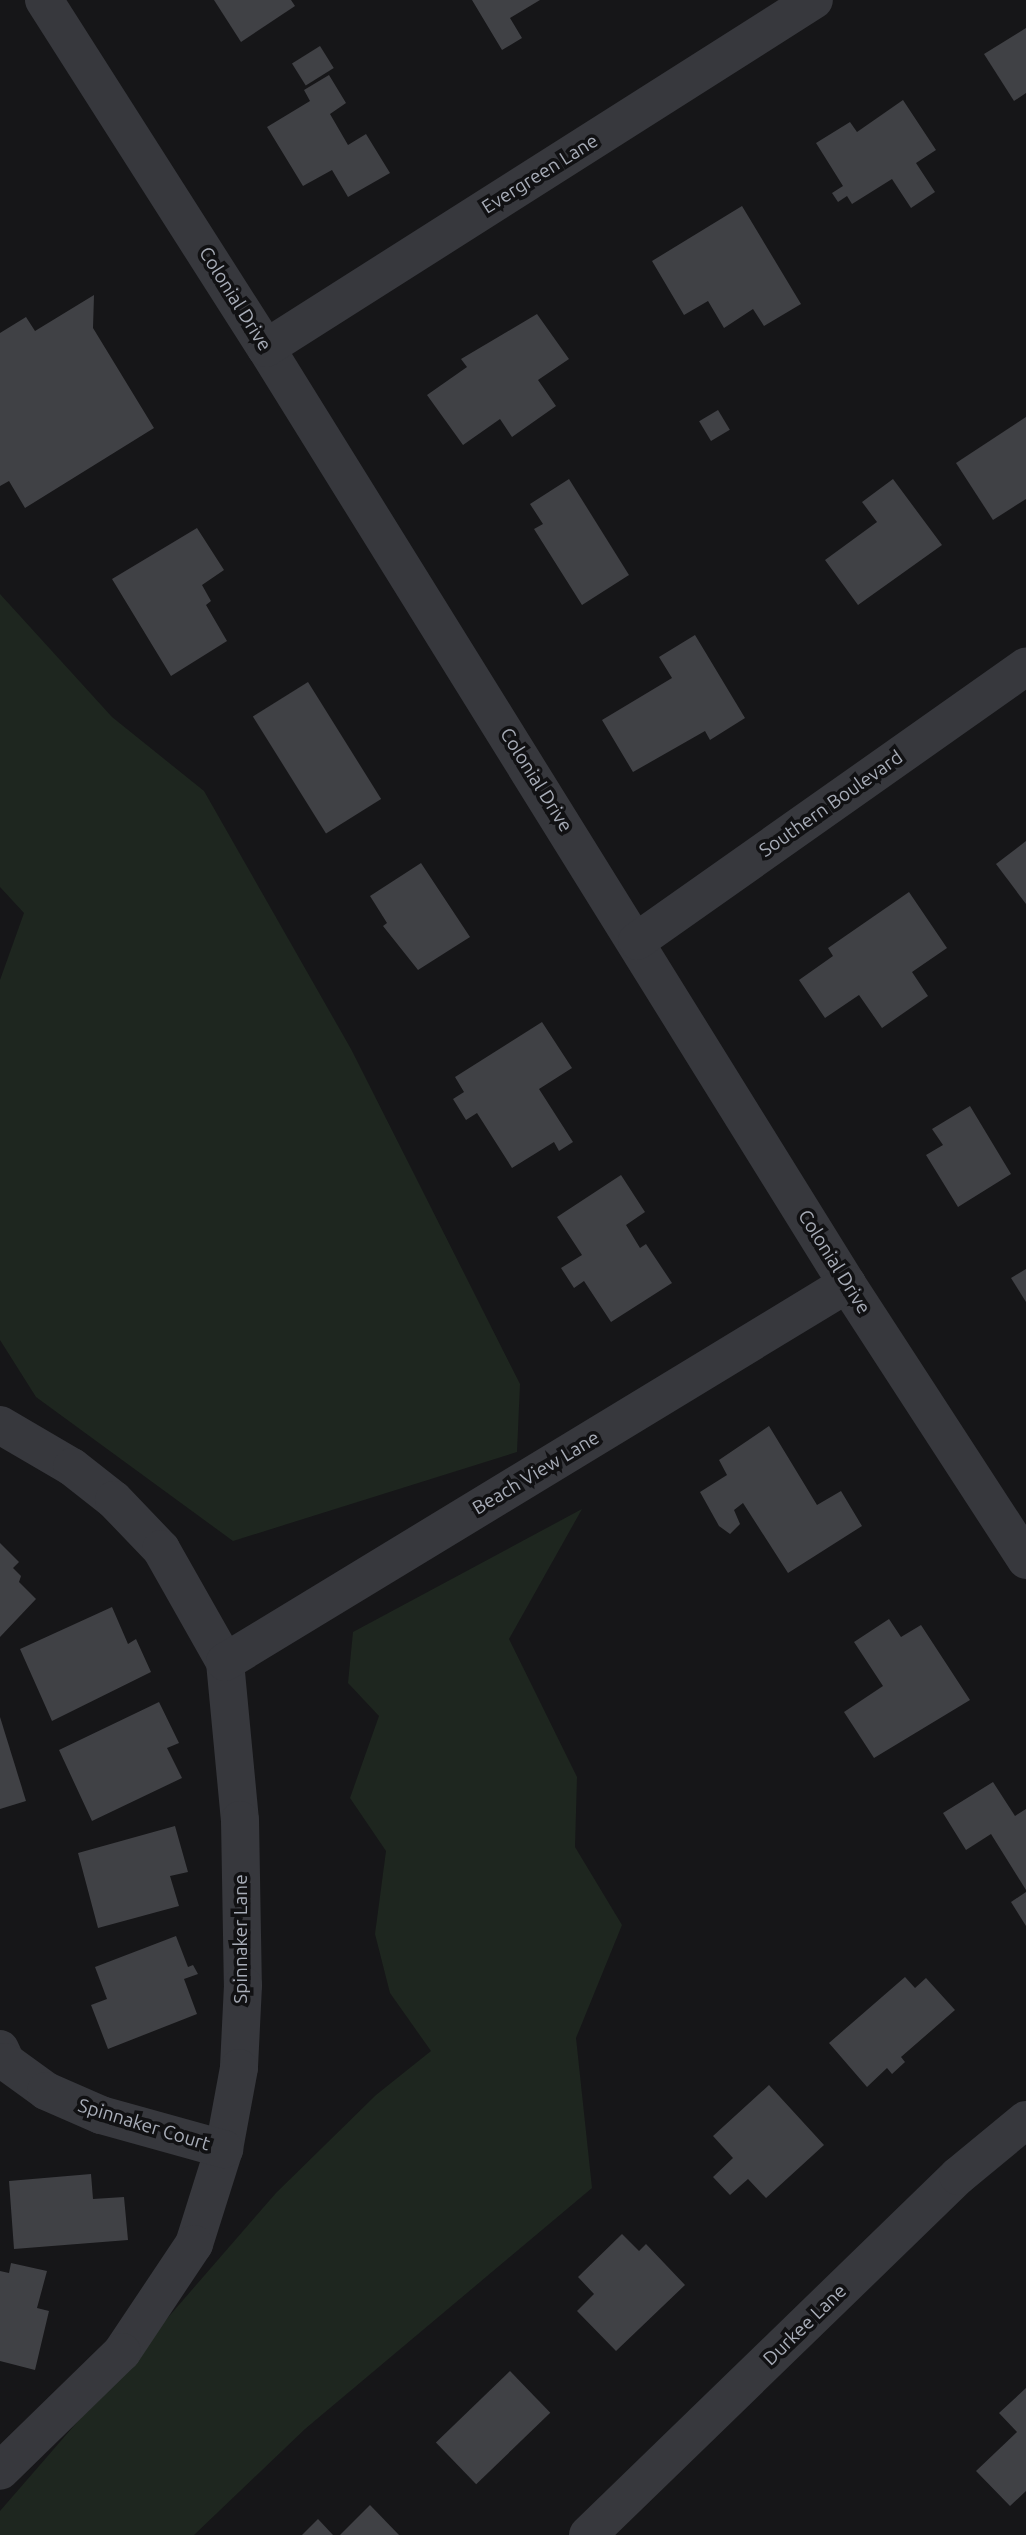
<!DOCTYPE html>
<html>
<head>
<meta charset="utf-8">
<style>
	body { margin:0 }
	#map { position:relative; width:1026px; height:2535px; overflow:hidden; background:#161618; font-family:Ubuntu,sans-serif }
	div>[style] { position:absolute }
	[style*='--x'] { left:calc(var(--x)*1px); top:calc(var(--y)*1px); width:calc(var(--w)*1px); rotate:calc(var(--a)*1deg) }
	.green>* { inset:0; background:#1e261f }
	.building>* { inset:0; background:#404145; transform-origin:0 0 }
	.minor>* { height:38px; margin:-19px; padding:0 19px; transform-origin:19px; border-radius:19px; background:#37383d }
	span { translate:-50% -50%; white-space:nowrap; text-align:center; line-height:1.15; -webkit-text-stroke:7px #111113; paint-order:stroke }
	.street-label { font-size:19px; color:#a8adb8 }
</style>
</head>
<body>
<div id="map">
	<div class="green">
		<div style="clip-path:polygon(0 594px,112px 717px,204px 791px,351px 1049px,520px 1384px,517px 1452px,233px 1541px,36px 1397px,0 1340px,0 980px,24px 913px,0 887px)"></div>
		<div style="clip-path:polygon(582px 1509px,509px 1639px,577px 1777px,575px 1847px,622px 1925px,576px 2038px,592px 2188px,305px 2429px,194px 2535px,0 2535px,0 2511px,276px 2193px,376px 2095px,431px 2051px,390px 1993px,375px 1934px,386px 1851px,350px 1798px,379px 1716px,348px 1683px,353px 1632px)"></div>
	</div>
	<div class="building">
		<div style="clip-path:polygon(214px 0,291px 0,295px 6px,241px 42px)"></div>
		<div style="clip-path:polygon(472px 0,540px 0,510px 18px,522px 38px,502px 50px)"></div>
		<div style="clip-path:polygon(1026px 28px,1026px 93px,1014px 101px,984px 54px)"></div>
		<div style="left:320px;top:46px;width:26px;height:33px;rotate:58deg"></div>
		<div style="clip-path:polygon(329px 75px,346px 103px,330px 114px,348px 145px,366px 134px,390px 173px,348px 197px,332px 170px,303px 186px,267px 127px,310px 101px,304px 90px)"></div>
		<div style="clip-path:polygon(903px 100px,936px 150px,916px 163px,935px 192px,911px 208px,892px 179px,852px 204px,847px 196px,838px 202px,832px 193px,843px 186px,816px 143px,850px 122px,857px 132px)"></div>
		<div style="clip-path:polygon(742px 206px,801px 304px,764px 326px,753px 309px,724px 328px,708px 301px,684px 315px,652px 261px)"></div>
		<div style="clip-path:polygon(94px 295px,93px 328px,154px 428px,25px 508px,9px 481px,0 486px,0 333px,26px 317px,35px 331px)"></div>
		<div style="clip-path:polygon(537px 314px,569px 359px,538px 380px,556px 406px,512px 437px,500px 419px,463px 445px,427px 395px,467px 367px,461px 359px)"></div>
		<div style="left:718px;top:410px;width:23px;height:22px;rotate:59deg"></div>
		<div style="clip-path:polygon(1026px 417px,1026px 499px,993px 520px,956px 463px)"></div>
		<div style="clip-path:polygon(569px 479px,629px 575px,582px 605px,534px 529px,543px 524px,530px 504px)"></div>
		<div style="clip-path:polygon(893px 479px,942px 545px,858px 605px,825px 560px,877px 522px,862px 502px)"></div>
		<div style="clip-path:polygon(197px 528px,224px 570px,202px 585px,211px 601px,206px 605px,227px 641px,171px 676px,112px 579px)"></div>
		<div style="clip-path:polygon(695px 635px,745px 718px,710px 740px,705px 731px,633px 772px,602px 720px,672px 678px,659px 657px)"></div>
		<div style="left:308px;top:682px;width:138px;height:65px;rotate:58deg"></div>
		<div style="clip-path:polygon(1026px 841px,1026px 904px,996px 864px)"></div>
		<div style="clip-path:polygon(421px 863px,470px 937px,418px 970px,383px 926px,387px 923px,370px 896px)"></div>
		<div style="clip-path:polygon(909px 892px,947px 948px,912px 972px,928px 996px,882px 1028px,859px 995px,825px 1018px,799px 980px,833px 956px,828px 948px)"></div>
		<div style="clip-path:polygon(542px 1022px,572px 1068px,539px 1089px,573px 1142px,559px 1151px,554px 1142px,512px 1168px,477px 1113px,466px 1120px,453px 1099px,464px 1092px,455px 1077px)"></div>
		<div style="clip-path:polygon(970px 1106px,1011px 1174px,958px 1207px,926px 1155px,943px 1145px,932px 1129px)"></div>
		<div style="clip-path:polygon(621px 1175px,645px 1212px,626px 1225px,640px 1248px,646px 1244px,672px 1283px,611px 1322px,584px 1281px,574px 1288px,561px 1268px,582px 1255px,557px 1217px)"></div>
		<div style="clip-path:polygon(1026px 1269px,1026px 1302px,1011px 1278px)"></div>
		<div style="clip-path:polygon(769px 1426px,817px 1505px,841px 1491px,862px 1526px,788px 1573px,743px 1503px,734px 1510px,740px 1524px,730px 1534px,719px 1526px,700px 1492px,727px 1475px,719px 1460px)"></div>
		<div style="clip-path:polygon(0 1543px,19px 1562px,13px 1568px,21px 1576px,19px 1582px,36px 1599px,0 1637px)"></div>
		<div style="clip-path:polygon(112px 1607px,128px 1644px,136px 1639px,151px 1672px,52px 1721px,20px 1649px)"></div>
		<div style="clip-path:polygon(889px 1619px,901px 1637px,921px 1625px,970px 1700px,874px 1758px,844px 1712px,883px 1686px,854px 1642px)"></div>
		<div style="clip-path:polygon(159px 1702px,179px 1743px,167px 1748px,182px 1778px,92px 1821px,59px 1750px)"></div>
		<div style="clip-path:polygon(0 1717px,26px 1801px,0 1809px)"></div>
		<div style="clip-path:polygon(993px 1782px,1015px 1816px,1026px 1809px,1026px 1890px,991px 1834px,966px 1850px,943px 1813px)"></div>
		<div style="clip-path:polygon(175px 1826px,188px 1872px,170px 1876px,179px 1906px,98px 1928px,78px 1853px)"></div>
		<div style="clip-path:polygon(1026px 1892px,1026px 1926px,1011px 1902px)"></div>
		<div style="clip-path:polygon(176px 1936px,188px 1967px,193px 1965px,198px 1974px,184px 1979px,197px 2014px,108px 2049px,91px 2005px,107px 1999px,95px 1967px)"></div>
		<div style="clip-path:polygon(905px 1977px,915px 1988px,926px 1978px,955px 2010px,901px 2057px,905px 2062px,892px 2074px,887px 2068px,867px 2087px,829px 2043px)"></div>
		<div style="clip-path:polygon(769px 2085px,824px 2145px,766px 2198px,748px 2179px,730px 2195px,713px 2177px,733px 2158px,713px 2136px)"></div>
		<div style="clip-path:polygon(91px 2174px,93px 2199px,124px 2197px,128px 2240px,14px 2249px,9px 2181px)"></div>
		<div style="clip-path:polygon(622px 2234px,639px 2251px,646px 2244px,685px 2285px,616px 2351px,577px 2311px,594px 2294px,578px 2277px)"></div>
		<div style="clip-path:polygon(11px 2263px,47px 2271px,37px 2308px,49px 2311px,35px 2370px,0 2361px,0 2271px,9px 2273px)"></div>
		<div style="left:510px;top:2371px;width:58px;height:103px;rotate:46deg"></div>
		<div style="clip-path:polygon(1026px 2388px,1026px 2491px,1010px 2506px,976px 2471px,1017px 2432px,999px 2413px)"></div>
		<div style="clip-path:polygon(370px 2505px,399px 2535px,340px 2535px)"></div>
		<div style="clip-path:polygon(318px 2519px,333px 2535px,302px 2535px)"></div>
	</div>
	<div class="minor">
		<div style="--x:44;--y:0;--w:413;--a:57.5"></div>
		<div style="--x:266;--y:348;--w:1102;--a:58.17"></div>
		<div style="--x:847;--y:1284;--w:329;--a:57"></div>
		<div style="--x:266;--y:348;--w:649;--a:-32.42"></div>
		<div style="--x:637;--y:941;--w:476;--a:-35.2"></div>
		<div style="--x:0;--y:1425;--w:83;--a:30.3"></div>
		<div style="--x:72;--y:1467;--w:53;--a:38.2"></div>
		<div style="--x:114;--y:1500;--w:68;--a:46.2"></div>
		<div style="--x:161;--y:1549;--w:130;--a:60.5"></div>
		<div style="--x:225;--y:1662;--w:159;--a:84.6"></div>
		<div style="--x:240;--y:1820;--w:165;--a:89"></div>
		<div style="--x:243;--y:1985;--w:83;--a:92.8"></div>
		<div style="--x:239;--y:2068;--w:82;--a:100.5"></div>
		<div style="--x:224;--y:2149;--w:100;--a:107.5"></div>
		<div style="--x:194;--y:2244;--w:130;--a:123.7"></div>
		<div style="--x:122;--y:2352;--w:170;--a:135.7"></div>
		<div style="--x:225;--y:1662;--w:728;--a:-31.29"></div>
		<div style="--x:0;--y:2049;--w:14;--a:65"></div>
		<div style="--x:6;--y:2062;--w:49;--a:35.9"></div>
		<div style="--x:46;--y:2091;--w:60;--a:23.6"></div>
		<div style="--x:101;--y:2115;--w:128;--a:15.5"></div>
		<div style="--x:588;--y:2535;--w:516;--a:-44.14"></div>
		<div style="--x:958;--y:2176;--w:88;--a:-39.5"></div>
	</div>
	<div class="street-label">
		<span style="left:540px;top:174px;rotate:-32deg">Evergreen Lane</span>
		<span style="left:235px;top:299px;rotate:58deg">Colonial Drive</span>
		<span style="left:536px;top:780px;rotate:58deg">Colonial Drive</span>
		<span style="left:831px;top:804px;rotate:-35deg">Southern Boulevard</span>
		<span style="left:834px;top:1262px;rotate:58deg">Colonial Drive</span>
		<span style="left:536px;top:1473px;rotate:-31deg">Beach View Lane</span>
		<span style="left:241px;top:1939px;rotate:-90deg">Spinnaker Lane</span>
		<span style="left:144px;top:2125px;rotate:17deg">Spinnaker Court</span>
		<span style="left:805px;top:2325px;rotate:-44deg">Durkee Lane</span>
	</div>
</div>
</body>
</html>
